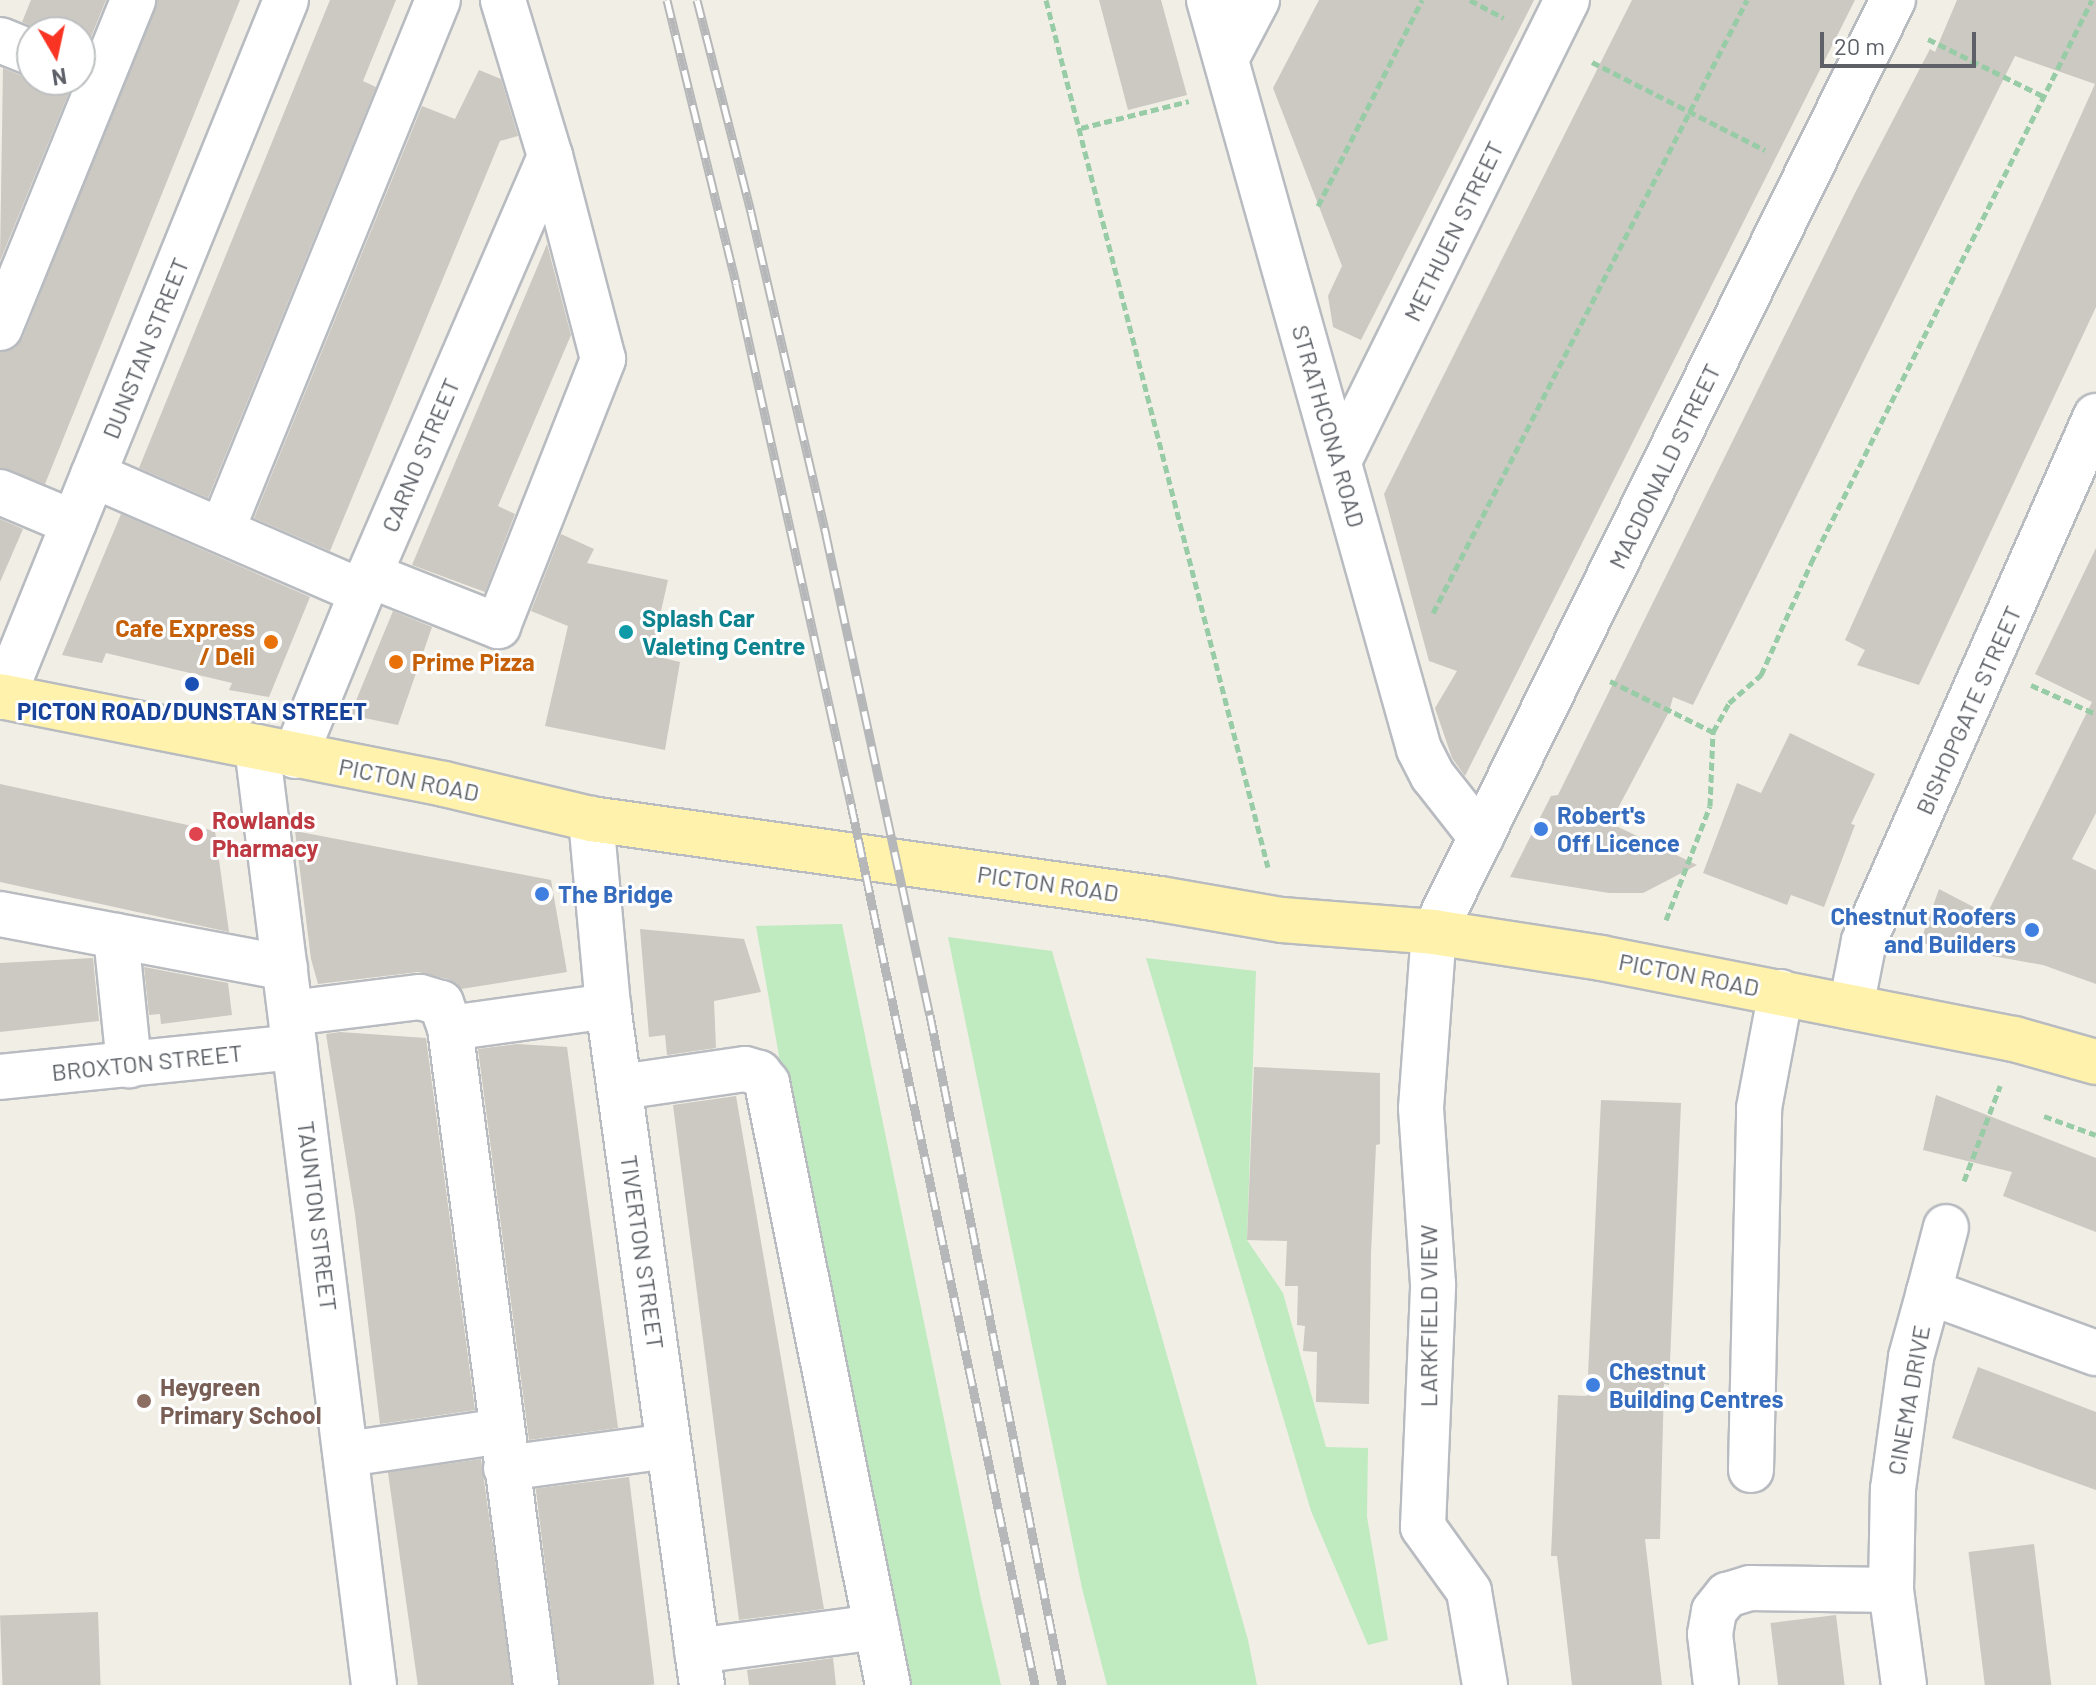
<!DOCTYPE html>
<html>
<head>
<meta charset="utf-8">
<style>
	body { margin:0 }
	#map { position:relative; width:2096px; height:1685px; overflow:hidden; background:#f1eee5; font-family:Barlow,sans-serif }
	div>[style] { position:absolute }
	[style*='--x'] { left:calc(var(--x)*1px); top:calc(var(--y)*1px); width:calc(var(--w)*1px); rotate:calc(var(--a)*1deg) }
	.green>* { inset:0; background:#c0eac0 }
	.building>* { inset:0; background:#ccc8c2; transform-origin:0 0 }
	.path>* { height:5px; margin-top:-2.5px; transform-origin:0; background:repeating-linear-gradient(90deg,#97cca7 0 8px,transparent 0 12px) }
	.roads { filter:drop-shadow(2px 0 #b8bbc0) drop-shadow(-2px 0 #b8bbc0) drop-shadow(0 2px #b8bbc0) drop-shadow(0 -2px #b8bbc0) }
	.minor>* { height:44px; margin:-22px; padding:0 22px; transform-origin:22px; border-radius:22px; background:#fff }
	.major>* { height:44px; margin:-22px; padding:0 22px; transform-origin:22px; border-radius:22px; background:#fff2ac }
	.rail>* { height:9px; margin-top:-4.5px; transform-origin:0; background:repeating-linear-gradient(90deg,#fff 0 18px,#b6b7b8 0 36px); box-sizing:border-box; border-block:2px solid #b6b7b8 }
	.dots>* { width:22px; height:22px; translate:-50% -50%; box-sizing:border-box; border:4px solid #fff; border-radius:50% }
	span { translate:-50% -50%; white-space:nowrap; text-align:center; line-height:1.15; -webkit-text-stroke:6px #fff; paint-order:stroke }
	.street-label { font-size:24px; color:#5d6167 }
	.culture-label { font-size:24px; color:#0d838f; font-weight:700 }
	.left { translate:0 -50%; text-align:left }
	.food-label { font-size:24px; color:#c56008; font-weight:700 }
	.right { translate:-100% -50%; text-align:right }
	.transit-label { font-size:24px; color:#164399; font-weight:700 }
	.shop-label { font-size:24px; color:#366cbe; font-weight:700 }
	.health-label { font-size:24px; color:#be3a42; font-weight:700 }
	.education-label { font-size:24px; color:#785e54; font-weight:700 }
	.north { position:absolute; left:16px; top:16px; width:80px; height:80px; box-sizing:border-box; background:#fff; border:2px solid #bec0c2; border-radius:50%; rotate:171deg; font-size:22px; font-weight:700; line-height:32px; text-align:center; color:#5d6167 }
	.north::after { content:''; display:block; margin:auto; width:28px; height:36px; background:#fa3422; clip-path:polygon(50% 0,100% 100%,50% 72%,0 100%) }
	.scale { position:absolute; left:1820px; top:32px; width:156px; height:36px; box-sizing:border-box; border:4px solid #5d6167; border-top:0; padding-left:10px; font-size:24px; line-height:28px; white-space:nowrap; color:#5d6167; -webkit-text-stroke:6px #fff; paint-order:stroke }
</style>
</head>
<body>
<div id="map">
	<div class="green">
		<div style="clip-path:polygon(842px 924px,981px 1599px,1001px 1685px,902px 1685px,780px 1091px,779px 1056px,756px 926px)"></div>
		<div style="clip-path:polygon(948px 937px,1052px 951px,1248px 1640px,1257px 1685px,1107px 1685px,1082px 1588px)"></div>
		<div style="clip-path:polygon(1146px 958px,1256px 971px,1247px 1240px,1283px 1293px,1326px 1447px,1368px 1448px,1367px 1517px,1388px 1640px,1368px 1645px,1311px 1511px)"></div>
	</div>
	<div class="building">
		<div style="clip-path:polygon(31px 0,106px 0,80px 64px,80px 32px,44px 32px,22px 22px)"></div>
		<div style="clip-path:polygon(157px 0,240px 0,45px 484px,0 468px,0 352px,15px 348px,23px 337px)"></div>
		<div style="clip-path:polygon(330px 0,396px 0,363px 81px,376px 87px,208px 498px,139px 468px)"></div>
		<div style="clip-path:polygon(1099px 0,1161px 0,1187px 95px,1128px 110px)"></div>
		<div style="clip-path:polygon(1319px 0,1534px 0,1361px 340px,1333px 327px,1328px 296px,1342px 266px,1273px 88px)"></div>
		<div style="clip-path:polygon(1632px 0,1855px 0,1465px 776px,1452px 758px,1435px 708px,1457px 671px,1429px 661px,1384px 494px)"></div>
		<div style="clip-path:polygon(1957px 0,2096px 0,2096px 307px,1919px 685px,1857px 665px,1865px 650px,1845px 640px,2095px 84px,2015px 56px,1693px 705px,1673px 697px,1669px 712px,1610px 823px,1697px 865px,1643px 893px,1609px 893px,1510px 877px,1551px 796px,1558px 795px,1855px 193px,1930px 49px,1935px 52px)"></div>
		<div style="clip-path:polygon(3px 68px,32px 80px,74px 80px,0 261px)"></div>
		<div style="clip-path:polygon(479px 70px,501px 79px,518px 136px,500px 141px,330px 551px,254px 518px,422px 106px,455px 119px)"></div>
		<div style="clip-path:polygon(547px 244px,571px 335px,498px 506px,515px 514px,485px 592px,412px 565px)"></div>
		<div style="clip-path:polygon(121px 514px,310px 597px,269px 697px,229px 690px,232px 683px,106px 653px,102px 663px,62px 655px)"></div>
		<div style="clip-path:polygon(0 519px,23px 529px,0 582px)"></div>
		<div style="clip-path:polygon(561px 534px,594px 549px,587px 563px,668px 580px,651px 655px,680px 662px,665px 750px,545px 726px,568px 626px,531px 611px)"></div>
		<div style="clip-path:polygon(2096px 548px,2096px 813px,2072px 859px,2096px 870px,2096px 984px,2043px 965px,1920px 943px,1939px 889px,1987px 914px,2092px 702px,2035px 674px)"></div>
		<div style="clip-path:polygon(393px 611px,432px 627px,398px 725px,350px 715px)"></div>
		<div style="clip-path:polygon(1790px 733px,1875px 774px,1851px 824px,1855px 825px,1824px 907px,1791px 895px,1787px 905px,1703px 873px,1737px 783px,1761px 793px)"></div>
		<div style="clip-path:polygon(0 784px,215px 831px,229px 932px,0 882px)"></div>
		<div style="clip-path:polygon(295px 831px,551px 880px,567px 972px,461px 989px,448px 979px,418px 972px,318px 984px,311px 959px)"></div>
		<div style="clip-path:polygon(640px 929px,744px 939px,761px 992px,714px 1001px,716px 1048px,667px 1055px,665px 1035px,649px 1037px)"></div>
		<div style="clip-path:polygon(93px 958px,99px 1021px,0 1032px,0 963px)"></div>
		<div style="clip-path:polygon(144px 967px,228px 983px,232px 1015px,161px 1024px,160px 1014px,149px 1015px)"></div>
		<div style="clip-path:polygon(340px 1032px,426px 1038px,475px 1410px,380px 1424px,355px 1214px,326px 1034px)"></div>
		<div style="clip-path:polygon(517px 1044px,567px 1047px,618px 1428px,529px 1440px,478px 1049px)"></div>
		<div style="clip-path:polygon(1254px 1067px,1380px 1073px,1380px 1144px,1376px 1145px,1371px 1253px,1369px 1404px,1316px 1402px,1317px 1352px,1303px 1351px,1305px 1326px,1297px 1325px,1298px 1286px,1285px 1286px,1287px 1241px,1247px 1240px)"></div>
		<div style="clip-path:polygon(1936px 1095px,2096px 1158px,2096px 1232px,2003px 1196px,2012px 1172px,1923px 1150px)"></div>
		<div style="clip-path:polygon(736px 1096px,824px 1609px,739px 1620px,673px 1105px)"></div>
		<div style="clip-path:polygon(1601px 1100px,1681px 1103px,1669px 1385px,1664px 1384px,1660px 1539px,1645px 1539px,1662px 1685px,1572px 1685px,1557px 1556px,1551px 1556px,1558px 1395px,1587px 1396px)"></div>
		<div style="clip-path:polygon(1978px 1367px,2096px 1412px,2096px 1490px,1952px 1438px)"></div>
		<div style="left:481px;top:1459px;width:228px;height:94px;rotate:82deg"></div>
		<div style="left:629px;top:1477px;width:209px;height:94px;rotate:83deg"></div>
		<div style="left:2034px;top:1544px;width:142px;height:66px;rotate:83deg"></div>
		<div style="left:98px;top:1612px;width:73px;height:98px;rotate:88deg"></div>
		<div style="left:1836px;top:1615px;width:71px;height:66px;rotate:83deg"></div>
		<div style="clip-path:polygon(833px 1658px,836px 1685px,749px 1685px,747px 1670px)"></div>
	</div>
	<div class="path">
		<div style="--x:1046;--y:0;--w:895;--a:75.64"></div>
		<div style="--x:1470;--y:0;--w:38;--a:28"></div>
		<div style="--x:1928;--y:39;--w:131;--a:26.4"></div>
		<div style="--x:1592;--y:62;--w:194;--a:27"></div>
		<div style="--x:1081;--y:128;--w:111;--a:-14"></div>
		<div style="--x:1318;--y:206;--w:231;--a:-63.2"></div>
		<div style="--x:1433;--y:613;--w:689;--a:-62.88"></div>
		<div style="--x:1610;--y:681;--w:115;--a:26.3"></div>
		<div style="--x:2031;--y:685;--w:71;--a:24"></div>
		<div style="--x:1666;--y:920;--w:122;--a:-68.9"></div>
		<div style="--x:1710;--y:806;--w:74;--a:-87.7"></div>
		<div style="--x:1713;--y:732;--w:33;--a:-61"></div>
		<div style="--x:1729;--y:703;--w:43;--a:-41.2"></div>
		<div style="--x:1761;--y:675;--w:123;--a:-65.9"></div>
		<div style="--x:1811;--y:563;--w:629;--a:-63.48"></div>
		<div style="--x:2044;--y:1116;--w:55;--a:20.1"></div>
		<div style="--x:1964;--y:1181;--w:102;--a:-69.2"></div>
	</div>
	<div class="roads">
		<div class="minor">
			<div style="--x:1209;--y:0;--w:778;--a:74.34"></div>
			<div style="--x:1419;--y:749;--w:30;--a:63"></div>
			<div style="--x:1433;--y:776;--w:78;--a:51.8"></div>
			<div style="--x:0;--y:40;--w:35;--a:22"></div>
			<div style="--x:1226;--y:59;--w:67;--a:-62.3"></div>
			<div style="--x:0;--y:328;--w:354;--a:-67.9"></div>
			<div style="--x:1339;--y:461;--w:514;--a:-63.68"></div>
			<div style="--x:93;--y:475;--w:293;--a:23.5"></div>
			<div style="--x:0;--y:492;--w:80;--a:22.7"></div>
			<div style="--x:222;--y:530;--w:572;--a:-67.83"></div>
			<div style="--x:369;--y:575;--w:139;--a:21.6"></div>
			<div style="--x:498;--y:626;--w:287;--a:-68.5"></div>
			<div style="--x:603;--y:359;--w:210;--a:-104.6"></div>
			<div style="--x:550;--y:156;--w:163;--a:-106.8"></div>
			<div style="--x:3;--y:697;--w:752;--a:-67.9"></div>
			<div style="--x:257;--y:747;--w:945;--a:82.89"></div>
			<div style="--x:295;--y:756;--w:196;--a:-67.8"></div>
			<div style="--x:369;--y:575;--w:456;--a:-66.6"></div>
			<div style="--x:591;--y:819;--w:188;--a:84.8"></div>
			<div style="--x:608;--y:1006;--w:685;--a:82.12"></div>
			<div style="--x:0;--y:914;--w:290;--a:10.7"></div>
			<div style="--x:116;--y:936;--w:130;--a:84.2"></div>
			<div style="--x:1851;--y:1007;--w:67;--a:-78.9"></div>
			<div style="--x:1864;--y:941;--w:574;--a:-66.16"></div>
			<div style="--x:291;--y:1013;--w:130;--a:-7.1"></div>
			<div style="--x:420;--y:997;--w:22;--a:16"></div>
			<div style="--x:441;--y:1003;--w:27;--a:70"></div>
			<div style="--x:450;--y:1028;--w:663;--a:82.54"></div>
			<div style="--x:450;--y:1028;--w:160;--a:-7.9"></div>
			<div style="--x:0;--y:1077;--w:296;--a:-5.8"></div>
			<div style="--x:621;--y:1087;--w:125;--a:-8.3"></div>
			<div style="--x:745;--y:1069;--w:15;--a:16"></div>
			<div style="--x:759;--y:1073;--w:13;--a:51"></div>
			<div style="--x:767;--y:1083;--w:614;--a:78.64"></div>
			<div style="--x:1929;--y:1292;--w:67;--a:-75.3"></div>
			<div style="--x:347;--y:1454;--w:157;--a:-8.4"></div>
			<div style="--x:506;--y:1468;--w:164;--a:-7.7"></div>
			<div style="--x:1751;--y:1470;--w:362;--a:-88.7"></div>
			<div style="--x:1759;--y:1108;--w:118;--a:-79.3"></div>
			<div style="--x:697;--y:1651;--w:181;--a:-7.6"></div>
			<div style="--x:1485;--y:1685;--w:95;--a:-99.7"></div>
			<div style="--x:1469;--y:1591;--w:79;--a:-125.7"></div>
			<div style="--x:1423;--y:1527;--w:243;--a:-87.6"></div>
			<div style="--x:1433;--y:1284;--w:176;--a:-93.9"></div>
			<div style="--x:1421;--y:1108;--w:176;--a:-85.8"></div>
			<div style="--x:1434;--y:932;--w:1039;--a:-63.78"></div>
			<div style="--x:1716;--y:1685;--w:51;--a:-96.7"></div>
			<div style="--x:1710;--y:1634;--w:23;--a:-80"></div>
			<div style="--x:1714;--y:1611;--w:21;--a:-51"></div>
			<div style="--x:1727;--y:1595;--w:24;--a:-17"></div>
			<div style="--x:1750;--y:1588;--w:141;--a:0.8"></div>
			<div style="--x:1904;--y:1685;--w:96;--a:-97.8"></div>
			<div style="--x:1891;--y:1590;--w:101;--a:-88.9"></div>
			<div style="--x:1893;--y:1489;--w:133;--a:-82.2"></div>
			<div style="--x:1911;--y:1357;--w:67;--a:-74.5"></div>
			<div style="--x:1929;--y:1292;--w:178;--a:20.1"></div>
		</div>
		<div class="major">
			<div style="--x:0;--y:696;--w:453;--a:11.2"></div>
			<div style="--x:444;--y:784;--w:151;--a:13.4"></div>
			<div style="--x:591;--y:819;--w:575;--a:8"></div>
			<div style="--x:1160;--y:899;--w:124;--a:9.8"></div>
			<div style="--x:1282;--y:920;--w:152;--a:4.5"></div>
			<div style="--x:1434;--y:932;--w:169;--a:8.8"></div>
			<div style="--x:1601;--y:958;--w:421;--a:11.1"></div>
			<div style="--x:2014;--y:1039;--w:85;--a:15.7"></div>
		</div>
	</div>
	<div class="rail">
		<div style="--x:667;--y:0;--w:292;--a:76.3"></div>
		<div style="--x:736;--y:284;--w:533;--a:77.53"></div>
		<div style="--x:851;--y:804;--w:900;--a:78.2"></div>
		<div style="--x:697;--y:0;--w:219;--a:75.7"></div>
		<div style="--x:751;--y:212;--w:332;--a:76.9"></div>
		<div style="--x:826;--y:535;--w:491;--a:77.8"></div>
		<div style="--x:930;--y:1015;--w:683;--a:78.85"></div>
	</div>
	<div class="dots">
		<div style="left:626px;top:632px;background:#0f9aa8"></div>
		<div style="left:271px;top:642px;background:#e8710a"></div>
		<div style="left:396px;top:662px;background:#e8710a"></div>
		<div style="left:192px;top:684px;background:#1a4fb4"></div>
		<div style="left:1541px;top:829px;background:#3f7fe0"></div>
		<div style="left:196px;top:834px;background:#e0444e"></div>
		<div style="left:542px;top:894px;background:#3f7fe0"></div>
		<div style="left:2032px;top:930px;background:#3f7fe0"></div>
		<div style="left:1593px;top:1385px;background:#3f7fe0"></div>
		<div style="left:144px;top:1401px;background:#8d6e63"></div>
	</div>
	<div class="street-label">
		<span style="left:1453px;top:231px;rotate:-64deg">METHUEN STREET</span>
		<span style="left:145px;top:348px;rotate:-68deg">DUNSTAN STREET</span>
		<span style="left:1329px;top:426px;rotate:74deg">STRATHCONA ROAD</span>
		<span style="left:420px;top:455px;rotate:-67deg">CARNO STREET</span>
		<span style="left:1664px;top:466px;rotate:-64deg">MACDONALD STREET</span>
		<span style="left:1968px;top:710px;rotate:-66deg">BISHOPGATE STREET</span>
		<span style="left:409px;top:779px;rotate:11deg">PICTON ROAD</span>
		<span style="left:1048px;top:883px;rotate:8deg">PICTON ROAD</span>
		<span style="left:1689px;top:974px;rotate:11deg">PICTON ROAD</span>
		<span style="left:147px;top:1062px;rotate:-6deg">BROXTON STREET</span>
		<span style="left:318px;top:1216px;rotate:83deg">TAUNTON STREET</span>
		<span style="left:643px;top:1252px;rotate:82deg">TIVERTON STREET</span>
		<span style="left:1428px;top:1316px;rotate:-90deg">LARKFIELD VIEW</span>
		<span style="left:1908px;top:1400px;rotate:-80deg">CINEMA DRIVE</span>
	</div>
	<div class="culture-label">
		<span class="left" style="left:642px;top:632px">Splash Car<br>Valeting Centre</span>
	</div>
	<div class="food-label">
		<span class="right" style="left:255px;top:642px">Cafe Express<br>/ Deli</span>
		<span class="left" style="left:412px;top:662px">Prime Pizza</span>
	</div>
	<div class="transit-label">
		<span style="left:192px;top:711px">PICTON ROAD/DUNSTAN STREET</span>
	</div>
	<div class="shop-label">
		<span class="left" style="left:1557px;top:829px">Robert's<br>Off Licence</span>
		<span class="left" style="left:558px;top:894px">The Bridge</span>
		<span class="right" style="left:2016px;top:930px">Chestnut Roofers<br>and Builders</span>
		<span class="left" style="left:1609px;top:1385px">Chestnut<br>Building Centres</span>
	</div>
	<div class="health-label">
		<span class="left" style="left:212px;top:834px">Rowlands<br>Pharmacy</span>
	</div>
	<div class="education-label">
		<span class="left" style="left:160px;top:1401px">Heygreen<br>Primary School</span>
	</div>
	<div class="north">N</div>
	<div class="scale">20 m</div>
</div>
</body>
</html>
